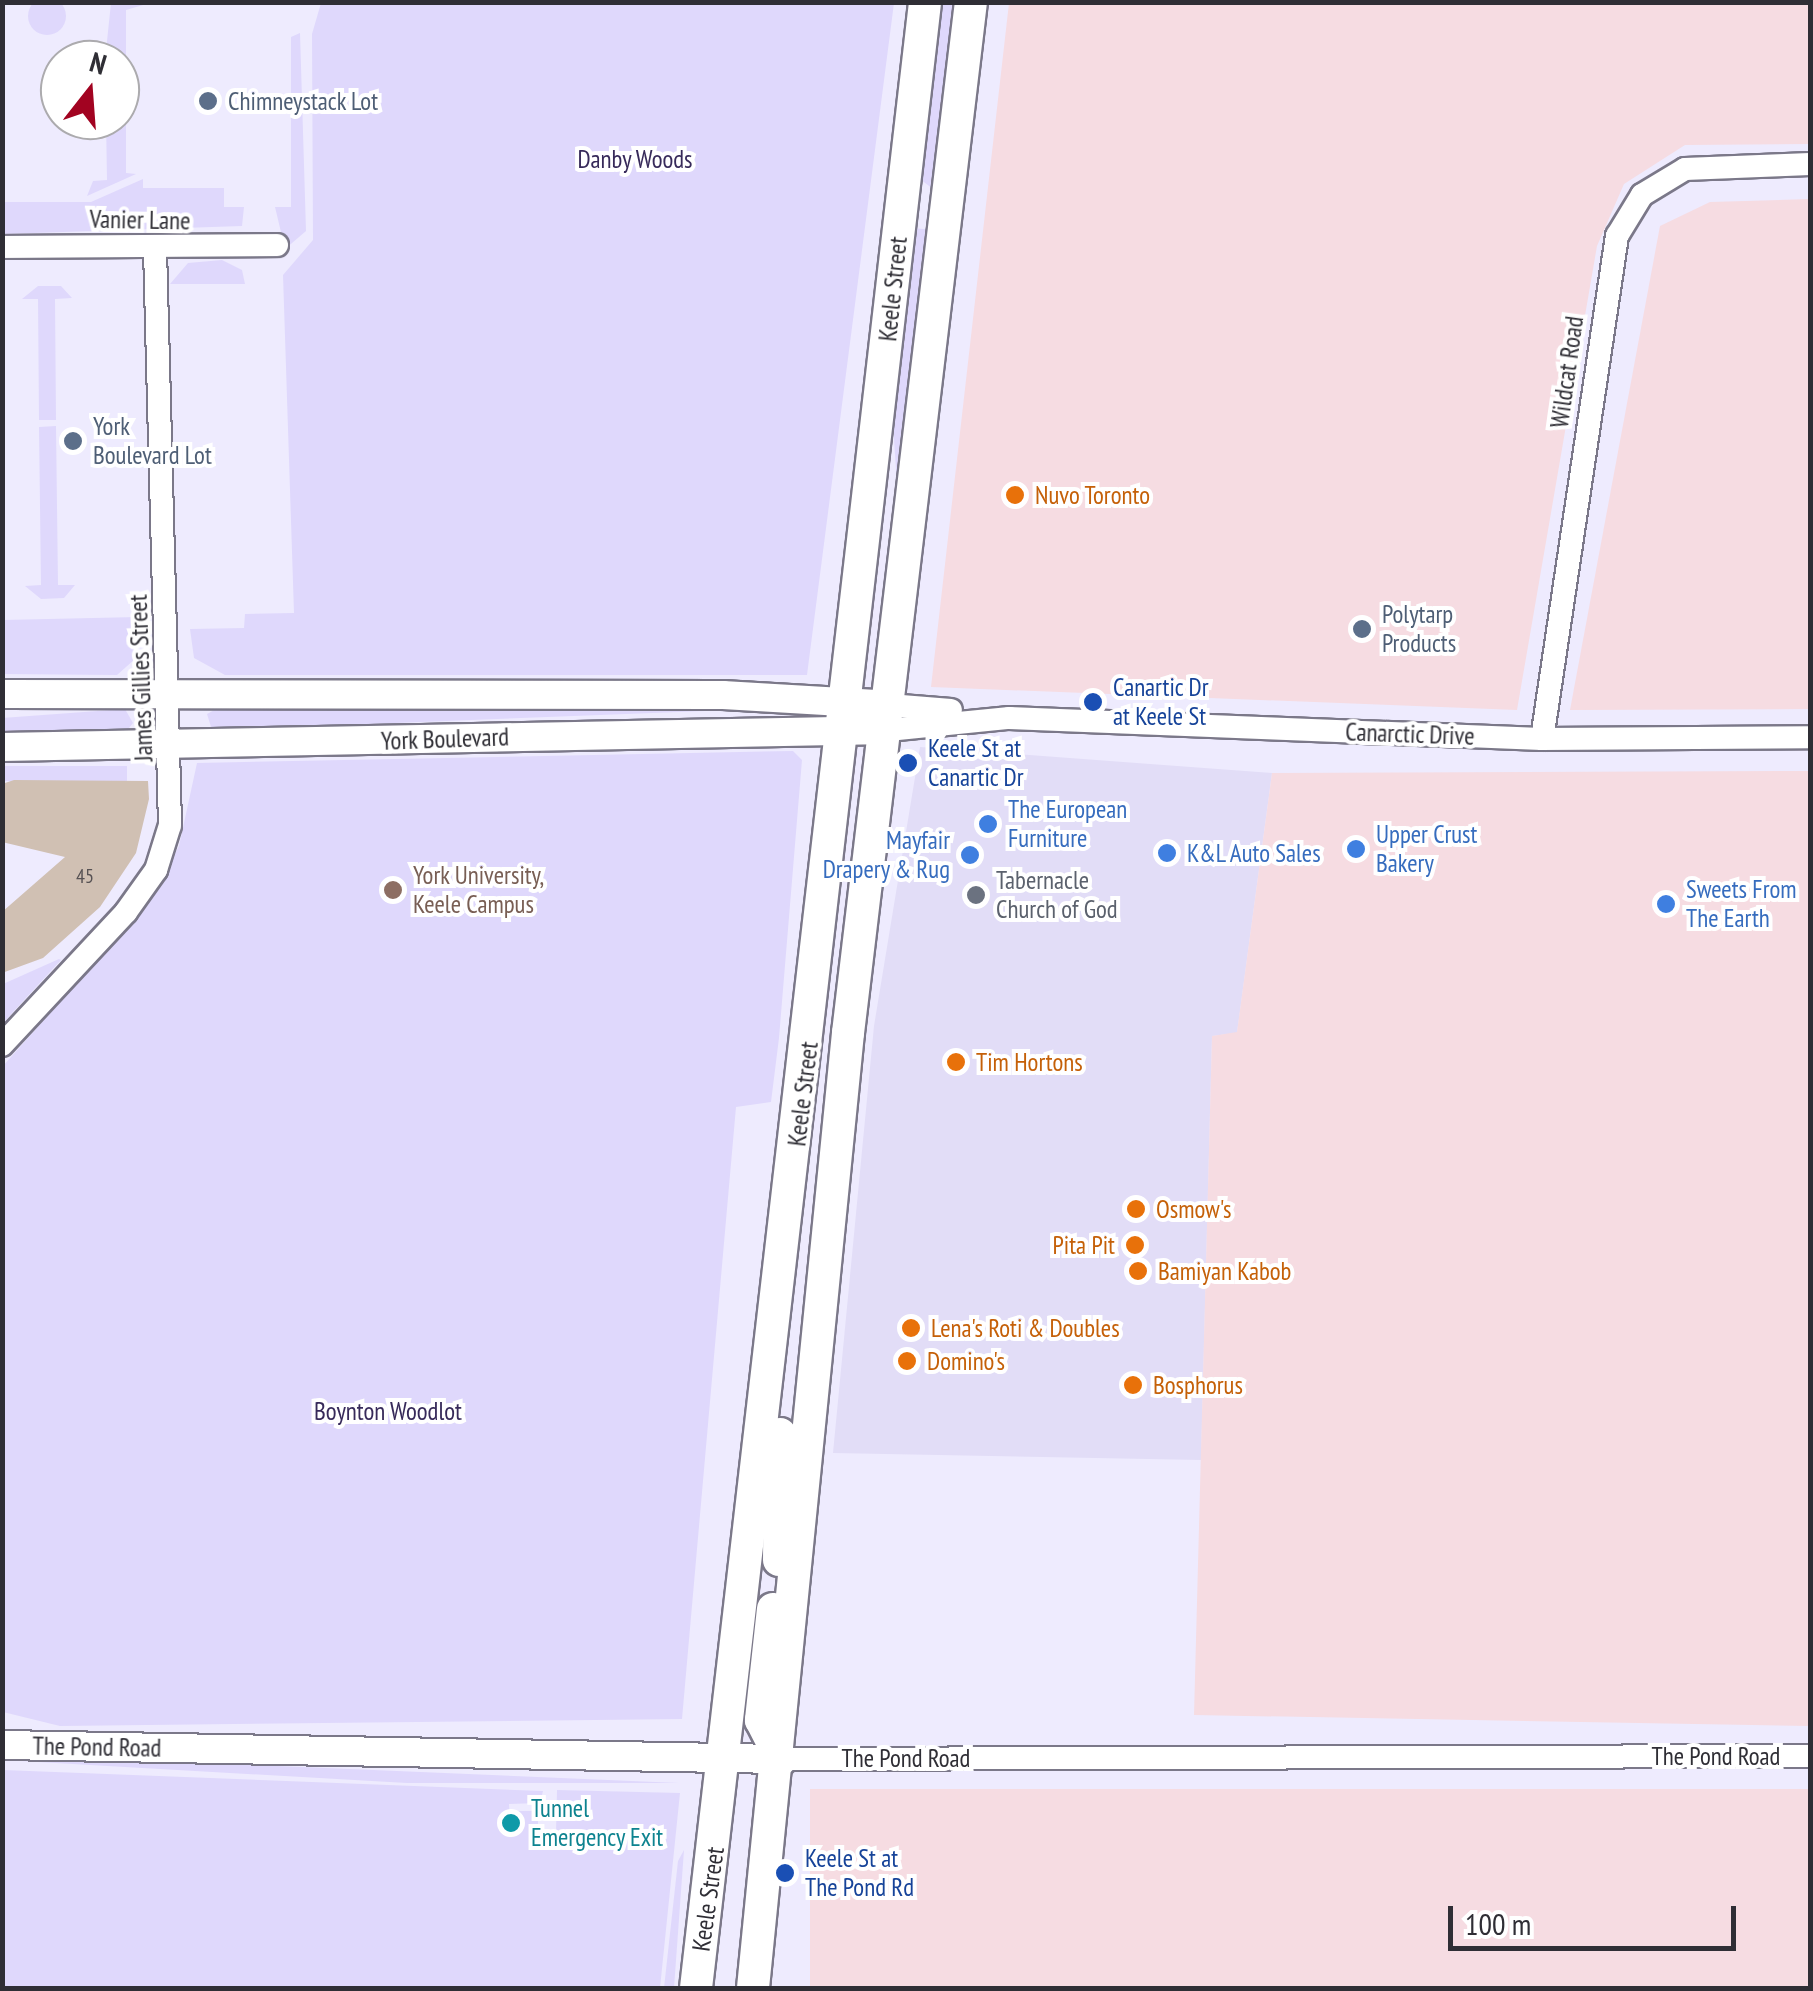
<!DOCTYPE html>
<html>
<head>
<meta charset="utf-8">
<style>
	body { margin:0 }
	#map { position:relative; width:1813px; height:1991px; overflow:hidden; background:#eeebfe; font-family:"PT Sans Narrow",sans-serif }
	div>[style] { position:absolute }
	[style*='--x'] { left:calc(var(--x)*1px); top:calc(var(--y)*1px); width:calc(var(--w)*1px); rotate:calc(var(--a)*1deg) }
	.built>* { inset:0; background:#e2ddf7 }
	.industrial>* { inset:0; background:#f6dce2; transform-origin:0 0 }
	.green>* { inset:0; background:#dfd8fc; transform-origin:0 0 }
	.round { border-radius:50% }
	.building>* { inset:0; background:#d0c0b3 }
	.roads { filter:drop-shadow(2px 0 #7b7889) drop-shadow(-2px 0 #7b7889) drop-shadow(0 2px #7b7889) drop-shadow(0 -2px #7b7889) }
	.minor>* { height:22px; margin:-11px; padding:0 11px; transform-origin:11px; border-radius:11px; background:#fff }
	.tertiary>* { height:28px; margin:-14px; padding:0 14px; transform-origin:14px; border-radius:14px; background:#fff }
	.secondary>* { height:32px; margin:-16px; padding:0 16px; transform-origin:16px; border-radius:16px; background:#fff }
	.dots>* { width:28px; height:28px; translate:-50% -50%; box-sizing:border-box; border:5px solid #fff; border-radius:50% }
	span { translate:-50% -50%; white-space:nowrap; text-align:center; line-height:1.15; -webkit-text-stroke:8px #fff; paint-order:stroke }
	.number-label { font-size:20px; color:#575254 }
	.number-label span { -webkit-text-stroke-width:0 }
	.service-label { font-size:25px; color:#4e5e75 }
	.left { translate:0 -50%; text-align:left }
	.park-label { font-size:25px; color:#372a5a }
	.street-label { font-size:25px; color:#2f2e35 }
	.food-label { font-size:25px; color:#c56008 }
	.right { translate:-100% -50%; text-align:right }
	.transit-label { font-size:25px; color:#164399 }
	.shop-label { font-size:25px; color:#366cbe }
	.education-label { font-size:25px; color:#785e54 }
	.worship-label { font-size:25px; color:#5b616d }
	.culture-label { font-size:25px; color:#0d838f }
	.frame { position:absolute; inset:0; border:5px solid #2f2e35; pointer-events:none }
	.north { position:absolute; left:40px; top:40px; width:100px; height:100px; box-sizing:border-box; background:#fff; border:2px solid #acabae; border-radius:50%; rotate:17deg; font-size:28px; font-weight:700; line-height:40px; text-align:center; color:#2f2e35 }
	.north::after { content:''; display:block; margin:auto; width:35px; height:45px; background:#a20321; clip-path:polygon(50% 0,100% 100%,50% 72%,0 100%) }
	.scale { position:absolute; left:1448px; top:1906px; width:288px; height:45px; box-sizing:border-box; border:5px solid #2f2e35; border-top:0; padding-left:12px; font-size:30px; line-height:35px; white-space:nowrap; color:#2f2e35; -webkit-text-stroke:8px #fff; paint-order:stroke }
</style>
</head>
<body>
<div id="map">
	<div class="built">
		<div style="clip-path:polygon(920px 747px,1272px 773px,1237px 1033px,1212px 1036px,1201px 1460px,833px 1453px,874px 1026px)"></div>
	</div>
	<div class="industrial">
		<div style="clip-path:polygon(1009px 3px,1810px 3px,1810px 144px,1685px 145px,1624px 184px,1597px 246px,1517px 710px,931px 687px)"></div>
		<div style="clip-path:polygon(1810px 199px,1810px 709px,1570px 710px,1660px 226px,1710px 202px)"></div>
		<div style="clip-path:polygon(1810px 771px,1810px 1726px,1194px 1715px,1212px 1036px,1237px 1032px,1272px 773px)"></div>
		<div style="left:1810px;top:1789px;width:199px;height:1000px;rotate:90deg"></div>
	</div>
	<div class="green">
		<div class="round" style="left:28px;top:-3px;width:38px;height:38px"></div>
		<div style="clip-path:polygon(111px 3px,150px 3px,126px 10px,126px 173px,136px 174px,87px 196px,93px 181px,107px 180px,106px 120px,120px 120px,120px 60px,105px 60px)"></div>
		<div style="clip-path:polygon(321px 3px,894px 3px,807px 675px,225px 675px,194px 658px,190px 629px,244px 628px,245px 614px,294px 613px,283px 275px,313px 240px,312px 34px)"></div>
		<div style="clip-path:polygon(937px 3px,960px 3px,933px 189px,920px 179px)"></div>
		<div style="clip-path:polygon(300px 33px,306px 231px,285px 249px,275px 207px,291px 207px,291px 37px)"></div>
		<div style="clip-path:polygon(143px 179px,143px 188px,224px 188px,224px 207px,244px 207px,242px 226px,3px 234px,3px 202px,91px 202px)"></div>
		<div style="clip-path:polygon(912px 228px,934px 230px,898px 501px,892px 408px)"></div>
		<div style="clip-path:polygon(222px 260px,242px 270px,245px 284px,170px 284px,188px 263px)"></div>
		<div style="clip-path:polygon(38px 286px,61px 286px,72px 298px,55px 299px,56px 420px,39px 420px,38px 299px,22px 299px)"></div>
		<div style="clip-path:polygon(56px 426px,58px 585px,75px 585px,64px 598px,41px 599px,25px 586px,41px 585px,39px 427px)"></div>
		<div style="clip-path:polygon(138px 617px,135px 659px,117px 675px,3px 674px,3px 620px)"></div>
		<div style="clip-path:polygon(220px 707px,782px 708px,212px 730px,207px 714px)"></div>
		<div style="clip-path:polygon(125px 709px,133px 723px,124px 734px,3px 736px,2px 718px)"></div>
		<div style="clip-path:polygon(793px 751px,802px 760px,779px 1038px,771px 1102px,736px 1107px,682px 1719px,60px 1726px,3px 1712px,3px 1066px,148px 903px,179px 846px,197px 763px)"></div>
		<div style="left:127px;top:766px;width:15px;height:125px;rotate:90deg"></div>
		<div style="clip-path:polygon(59px 959px,61px 960px,3px 1023px,3px 984px)"></div>
		<div style="clip-path:polygon(3px 1760px,206px 1763px,679px 1783px,407px 1783px)"></div>
		<div style="clip-path:polygon(3px 1770px,543px 1791px,540px 1803px,509px 1804px,511px 1838px,517px 1811px,538px 1811px,538px 1834px,556px 1834px,557px 1790px,680px 1793px,660px 1988px,3px 1988px)"></div>
		<div style="clip-path:polygon(684px 1850px,674px 1988px,664px 1988px,678px 1861px)"></div>
	</div>
	<div class="building">
		<div style="clip-path:polygon(14px 780px,148px 781px,149px 799px,136px 853px,100px 907px,43px 958px,2px 973px,2px 912px,65px 857px,2px 842px,2px 784px)"></div>
	</div>
	<div class="roads">
		<div class="minor">
			<div style="--x:2;--y:247;--w:275;--a:-0.4"></div>
			<div style="--x:889;--y:705;--w:62;--a:4.6"></div>
			<div style="--x:888;--y:730;--w:122;--a:-5.7"></div>
			<div style="--x:1009;--y:718;--w:533;--a:2.26"></div>
			<div style="--x:1542;--y:739;--w:268;--a:-0.4"></div>
			<div style="--x:1542;--y:739;--w:509;--a:-81.52"></div>
			<div style="--x:1617;--y:236;--w:48;--a:-58.6"></div>
			<div style="--x:1642;--y:195;--w:50;--a:-31.2"></div>
			<div style="--x:1685;--y:169;--w:125;--a:-2.3"></div>
			<div style="--x:2;--y:1045;--w:182;--a:-47"></div>
			<div style="--x:126;--y:912;--w:52;--a:-54.5"></div>
			<div style="--x:156;--y:870;--w:47;--a:-72.7"></div>
			<div style="--x:170;--y:825;--w:576;--a:-91.49"></div>
			<div style="--x:781;--y:1759;--w:1029;--a:-0.17"></div>
		</div>
		<div class="tertiary">
			<div style="--x:2;--y:694;--w:721;--a:0.08"></div>
			<div style="--x:723;--y:695;--w:166;--a:3.4"></div>
			<div style="--x:2;--y:747;--w:886;--a:-1.1"></div>
			<div style="--x:2;--y:1745;--w:779;--a:1.03"></div>
		</div>
		<div class="secondary">
			<div style="--x:779;--y:1560;--w:126;--a:-89.5"></div>
			<div style="--x:773;--y:1609;--w:112;--a:96.2"></div>
			<div style="--x:761;--y:1720;--w:44;--a:62.9"></div>
			<div style="--x:696;--y:1988;--w:1999;--a:-83.42"></div>
			<div style="--x:753;--y:1988;--w:960;--a:-84.32"></div>
			<div style="--x:848;--y:1033;--w:1038;--a:-83.2"></div>
		</div>
	</div>
	<div class="dots">
		<div style="left:208px;top:101px;background:#5c6f8a"></div>
		<div style="left:73px;top:441px;background:#5c6f8a"></div>
		<div style="left:1015px;top:495px;background:#e8710a"></div>
		<div style="left:1362px;top:629px;background:#5c6f8a"></div>
		<div style="left:1093px;top:702px;background:#1a4fb4"></div>
		<div style="left:908px;top:763px;background:#1a4fb4"></div>
		<div style="left:988px;top:824px;background:#3f7fe0"></div>
		<div style="left:1356px;top:849px;background:#3f7fe0"></div>
		<div style="left:1167px;top:853px;background:#3f7fe0"></div>
		<div style="left:970px;top:855px;background:#3f7fe0"></div>
		<div style="left:393px;top:890px;background:#8d6e63"></div>
		<div style="left:976px;top:895px;background:#6b7280"></div>
		<div style="left:1666px;top:904px;background:#3f7fe0"></div>
		<div style="left:956px;top:1062px;background:#e8710a"></div>
		<div style="left:1136px;top:1209px;background:#e8710a"></div>
		<div style="left:1135px;top:1245px;background:#e8710a"></div>
		<div style="left:1138px;top:1271px;background:#e8710a"></div>
		<div style="left:911px;top:1328px;background:#e8710a"></div>
		<div style="left:907px;top:1361px;background:#e8710a"></div>
		<div style="left:1133px;top:1385px;background:#e8710a"></div>
		<div style="left:511px;top:1823px;background:#0f9aa8"></div>
		<div style="left:785px;top:1873px;background:#1a4fb4"></div>
	</div>
	<div class="number-label">
		<span style="left:85px;top:876px">45</span>
	</div>
	<div class="service-label">
		<span class="left" style="left:228px;top:101px">Chimneystack Lot</span>
		<span class="left" style="left:93px;top:441px">York<br>Boulevard Lot</span>
		<span class="left" style="left:1382px;top:629px">Polytarp<br>Products</span>
	</div>
	<div class="park-label">
		<span style="left:635px;top:159px">Danby Woods</span>
		<span style="left:388px;top:1411px">Boynton Woodlot</span>
	</div>
	<div class="street-label">
		<span style="left:140px;top:220px;rotate:1deg">Vanier Lane</span>
		<span style="left:893px;top:289px;rotate:-84deg">Keele Street</span>
		<span style="left:1567px;top:372px;rotate:-82deg">Wildcat Road</span>
		<span style="left:141px;top:678px;rotate:-92deg">James Gillies Street</span>
		<span style="left:1410px;top:734px;rotate:2deg">Canarctic Drive</span>
		<span style="left:445px;top:739px;rotate:-2deg">York Boulevard</span>
		<span style="left:803px;top:1094px;rotate:-83deg">Keele Street</span>
		<span style="left:97px;top:1747px;rotate:1deg">The Pond Road</span>
		<span style="left:1716px;top:1756px">The Pond Road</span>
		<span style="left:906px;top:1758px">The Pond Road</span>
		<span style="left:708px;top:1899px;rotate:-82deg">Keele Street</span>
	</div>
	<div class="food-label">
		<span class="left" style="left:1035px;top:495px">Nuvo Toronto</span>
		<span class="left" style="left:976px;top:1062px">Tim Hortons</span>
		<span class="left" style="left:1156px;top:1209px">Osmow's</span>
		<span class="right" style="left:1115px;top:1245px">Pita Pit</span>
		<span class="left" style="left:1158px;top:1271px">Bamiyan Kabob</span>
		<span class="left" style="left:931px;top:1328px">Lena's Roti &amp; Doubles</span>
		<span class="left" style="left:927px;top:1361px">Domino's</span>
		<span class="left" style="left:1153px;top:1385px">Bosphorus</span>
	</div>
	<div class="transit-label">
		<span class="left" style="left:1113px;top:702px">Canartic Dr<br>at Keele St</span>
		<span class="left" style="left:928px;top:763px">Keele St at<br>Canartic Dr</span>
		<span class="left" style="left:805px;top:1873px">Keele St at<br>The Pond Rd</span>
	</div>
	<div class="shop-label">
		<span class="left" style="left:1008px;top:824px">The European<br>Furniture</span>
		<span class="left" style="left:1376px;top:849px">Upper Crust<br>Bakery</span>
		<span class="right" style="left:950px;top:855px">Mayfair<br>Drapery &amp; Rug</span>
		<span class="left" style="left:1187px;top:853px">K&amp;L Auto Sales</span>
		<span class="left" style="left:1686px;top:904px">Sweets From<br>The Earth</span>
	</div>
	<div class="education-label">
		<span class="left" style="left:413px;top:890px">York University,<br>Keele Campus</span>
	</div>
	<div class="worship-label">
		<span class="left" style="left:996px;top:895px">Tabernacle<br>Church of God</span>
	</div>
	<div class="culture-label">
		<span class="left" style="left:531px;top:1823px">Tunnel<br>Emergency Exit</span>
	</div>
	<div class="frame"></div>
	<div class="north">N</div>
	<div class="scale">100 m</div>
</div>
</body>
</html>
